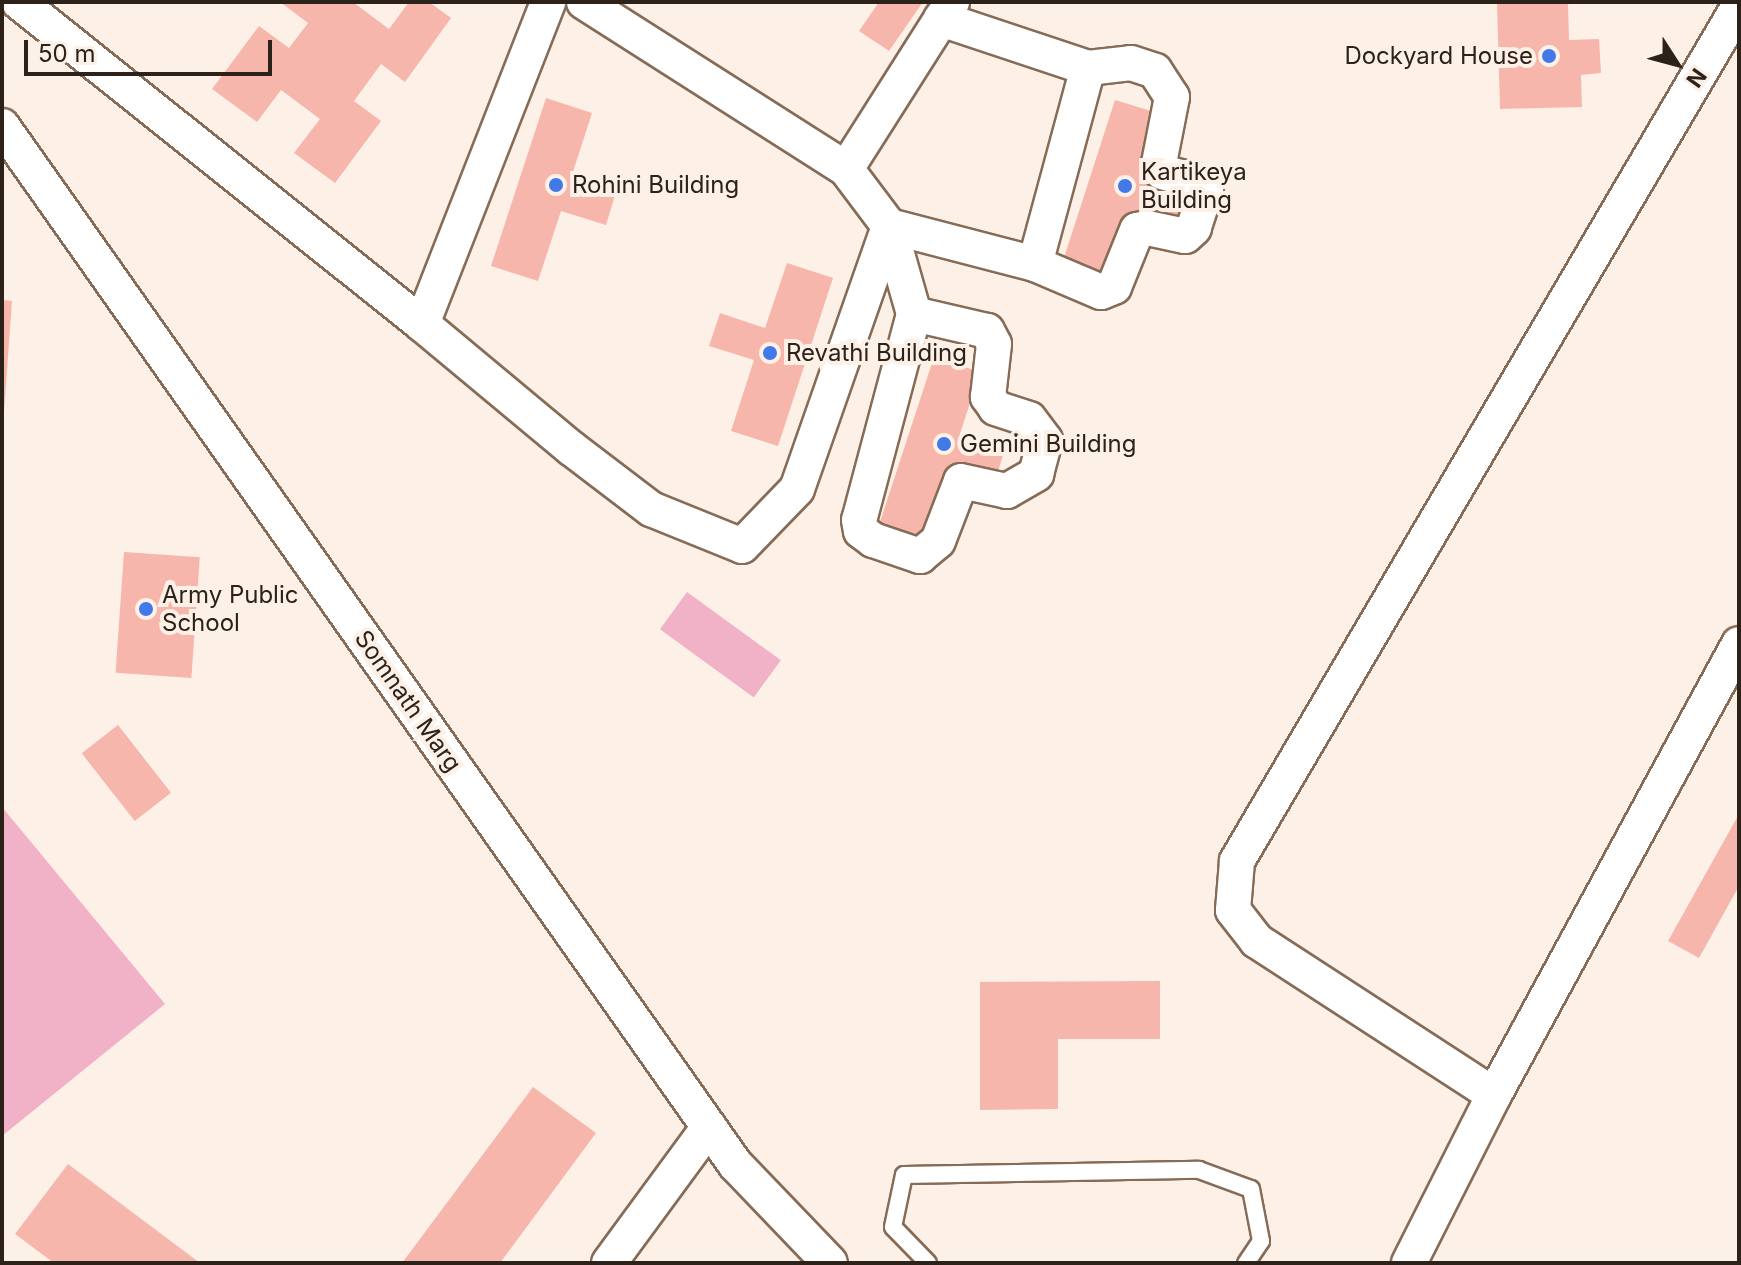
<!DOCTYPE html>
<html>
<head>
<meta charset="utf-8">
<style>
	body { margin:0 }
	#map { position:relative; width:1741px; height:1265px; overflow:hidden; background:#fdf0e7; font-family:Inter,sans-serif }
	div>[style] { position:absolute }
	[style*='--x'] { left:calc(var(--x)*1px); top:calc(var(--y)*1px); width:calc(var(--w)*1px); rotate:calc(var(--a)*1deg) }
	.green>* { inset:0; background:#f1b1c7; transform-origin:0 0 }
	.building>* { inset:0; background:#f7b6ac; transform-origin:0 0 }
	.roads { filter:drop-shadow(2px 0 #866c57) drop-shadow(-2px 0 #866c57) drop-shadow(0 2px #866c57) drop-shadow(0 -2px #866c57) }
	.lane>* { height:16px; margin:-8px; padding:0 8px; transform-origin:8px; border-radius:8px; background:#fff }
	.street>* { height:34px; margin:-17px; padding:0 17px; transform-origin:17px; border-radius:17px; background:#fff }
	.dots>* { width:22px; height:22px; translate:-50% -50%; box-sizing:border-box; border:4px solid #fdf0e7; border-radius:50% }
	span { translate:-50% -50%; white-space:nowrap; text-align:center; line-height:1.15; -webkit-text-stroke:8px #fdf0e7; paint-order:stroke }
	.poi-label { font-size:24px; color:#2c2219 }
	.right { translate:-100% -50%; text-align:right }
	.left { translate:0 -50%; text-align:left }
	.street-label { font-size:24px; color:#2c2219 }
	.frame { position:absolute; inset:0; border:4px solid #2c2219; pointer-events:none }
	.north { position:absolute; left:1637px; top:24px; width:80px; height:80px; -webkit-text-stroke:6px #fdf0e7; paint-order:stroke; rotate:126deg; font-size:22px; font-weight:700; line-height:32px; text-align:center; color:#2c2219 }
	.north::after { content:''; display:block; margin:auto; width:28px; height:36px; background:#2c2219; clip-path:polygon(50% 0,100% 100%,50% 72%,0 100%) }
	.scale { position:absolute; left:24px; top:40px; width:248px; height:36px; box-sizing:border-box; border:4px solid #2c2219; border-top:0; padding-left:10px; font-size:24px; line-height:28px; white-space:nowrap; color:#2c2219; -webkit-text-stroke:6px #fdf0e7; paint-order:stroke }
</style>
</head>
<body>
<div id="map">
	<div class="green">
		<div style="left:687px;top:592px;width:116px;height:46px;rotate:36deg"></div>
		<div style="clip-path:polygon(2px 807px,165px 1004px,2px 1136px)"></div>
	</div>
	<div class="building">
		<div style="clip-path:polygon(280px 2px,353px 2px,389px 29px,409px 2px,429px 2px,451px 18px,405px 82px,381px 64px,354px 101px,381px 121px,335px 183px,294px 153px,320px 119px,281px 90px,257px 122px,212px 89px,259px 26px,289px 48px,308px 23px)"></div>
		<div style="clip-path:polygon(879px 2px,923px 2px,889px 51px,859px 31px)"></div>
		<div style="clip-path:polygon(1497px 2px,1568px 2px,1569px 40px,1599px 39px,1601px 73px,1581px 75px,1582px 107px,1500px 109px)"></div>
		<div style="clip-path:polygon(546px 98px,592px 113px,571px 178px,616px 192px,606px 225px,561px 211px,538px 281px,491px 266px)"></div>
		<div style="clip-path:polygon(1115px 100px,1161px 114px,1141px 179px,1186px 193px,1176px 226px,1131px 212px,1108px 283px,1061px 267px)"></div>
		<div style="clip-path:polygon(787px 263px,833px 278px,778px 446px,731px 431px,754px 360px,709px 346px,720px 313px,765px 328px)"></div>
		<div style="clip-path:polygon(2px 300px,12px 301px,4px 412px,2px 412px)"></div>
		<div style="clip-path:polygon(934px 357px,980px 372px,959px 437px,1004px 452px,994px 484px,949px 470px,926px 540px,879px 525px)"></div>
		<div style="left:124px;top:552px;width:76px;height:121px;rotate:4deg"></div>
		<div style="left:118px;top:725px;width:86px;height:46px;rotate:52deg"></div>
		<div style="clip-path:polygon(1739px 814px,1739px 886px,1699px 958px,1668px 941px)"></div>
		<div style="clip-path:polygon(1160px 981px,1160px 1039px,1058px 1039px,1058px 1109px,980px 1110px,980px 982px)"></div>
		<div style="clip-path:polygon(533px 1087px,596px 1133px,500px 1263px,402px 1263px)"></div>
		<div style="clip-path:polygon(68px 1164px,200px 1263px,54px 1263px,15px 1234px)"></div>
	</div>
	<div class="roads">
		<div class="lane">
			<div style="--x:928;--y:1263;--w:50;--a:-134.2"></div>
			<div style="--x:893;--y:1227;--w:53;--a:-78.1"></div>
			<div style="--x:904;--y:1175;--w:295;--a:-1"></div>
			<div style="--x:1199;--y:1170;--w:55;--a:20.1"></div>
			<div style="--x:1251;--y:1189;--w:53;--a:79.1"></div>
			<div style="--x:1261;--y:1241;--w:27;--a:124"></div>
		</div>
		<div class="street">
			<div style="--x:19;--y:2;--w:516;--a:38.63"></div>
			<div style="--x:422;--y:324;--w:194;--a:39.8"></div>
			<div style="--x:571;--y:448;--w:101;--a:37.3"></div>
			<div style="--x:651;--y:509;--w:98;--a:22.1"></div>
			<div style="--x:742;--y:546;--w:79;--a:-46"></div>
			<div style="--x:797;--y:489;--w:279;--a:-70.7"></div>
			<div style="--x:889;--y:226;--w:71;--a:-127"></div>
			<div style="--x:846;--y:169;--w:198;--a:-57.6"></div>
			<div style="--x:584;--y:2;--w:311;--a:32.5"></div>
			<div style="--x:941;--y:19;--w:155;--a:18.4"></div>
			<div style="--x:2;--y:126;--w:1271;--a:54.77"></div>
			<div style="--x:735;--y:1164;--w:137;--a:46.2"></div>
			<div style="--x:889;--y:226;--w:151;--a:14.6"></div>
			<div style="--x:1035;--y:264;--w:203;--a:-74.9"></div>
			<div style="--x:1088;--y:68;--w:43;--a:-6.6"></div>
			<div style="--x:1131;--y:63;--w:25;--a:18"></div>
			<div style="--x:1155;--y:71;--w:31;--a:57"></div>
			<div style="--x:1172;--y:97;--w:67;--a:101.1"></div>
			<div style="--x:1159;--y:163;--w:9;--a:72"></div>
			<div style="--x:1162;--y:172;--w:34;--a:15"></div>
			<div style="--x:1195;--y:181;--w:14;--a:39"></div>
			<div style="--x:1206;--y:190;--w:40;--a:108"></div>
			<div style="--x:1194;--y:228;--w:12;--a:138"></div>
			<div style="--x:1185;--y:236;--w:39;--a:-168"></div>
			<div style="--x:1147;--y:228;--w:10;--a:169"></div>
			<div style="--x:1137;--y:230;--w:61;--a:112"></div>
			<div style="--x:1114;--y:287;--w:14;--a:159"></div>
			<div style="--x:1101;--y:292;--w:72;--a:-157"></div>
			<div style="--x:889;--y:226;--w:91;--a:74.1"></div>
			<div style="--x:914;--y:314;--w:213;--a:104.9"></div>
			<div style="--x:859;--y:520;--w:11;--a:80"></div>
			<div style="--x:861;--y:531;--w:15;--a:37"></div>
			<div style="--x:873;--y:540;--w:50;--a:18.8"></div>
			<div style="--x:920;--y:556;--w:23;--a:-40"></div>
			<div style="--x:938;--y:541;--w:64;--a:-69"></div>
			<div style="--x:961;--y:481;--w:47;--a:12.3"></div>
			<div style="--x:1007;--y:491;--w:34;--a:-30"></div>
			<div style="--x:1036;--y:474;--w:35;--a:-75"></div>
			<div style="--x:1045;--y:440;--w:26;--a:-127"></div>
			<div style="--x:1029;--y:419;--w:35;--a:-162"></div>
			<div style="--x:996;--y:408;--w:14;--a:-126"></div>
			<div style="--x:988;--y:397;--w:53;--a:-83.5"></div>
			<div style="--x:994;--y:344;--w:15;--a:-118"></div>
			<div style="--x:987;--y:331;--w:75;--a:-166.9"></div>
			<div style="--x:422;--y:324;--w:346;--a:-68.6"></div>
			<div style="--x:1494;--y:1095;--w:283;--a:-147"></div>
			<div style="--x:1257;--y:941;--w:39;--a:-128"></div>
			<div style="--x:1233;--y:910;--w:49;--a:-85.3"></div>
			<div style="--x:1237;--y:861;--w:991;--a:-59.58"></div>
			<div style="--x:609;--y:1263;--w:169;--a:-53.7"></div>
			<div style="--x:1409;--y:1263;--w:188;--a:-63.2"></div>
			<div style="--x:1494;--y:1095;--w:513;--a:-61.49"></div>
		</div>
	</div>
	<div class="dots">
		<div style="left:1549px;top:56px;background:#4179e9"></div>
		<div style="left:556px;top:185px;background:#4179e9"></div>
		<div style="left:1125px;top:186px;background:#4179e9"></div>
		<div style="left:770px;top:353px;background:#4179e9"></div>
		<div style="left:944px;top:444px;background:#4179e9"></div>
		<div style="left:146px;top:609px;background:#4179e9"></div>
	</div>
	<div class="poi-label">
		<span class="right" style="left:1533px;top:56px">Dockyard House</span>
		<span class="left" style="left:1141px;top:186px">Kartikeya<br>Building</span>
		<span class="left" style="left:572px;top:185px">Rohini Building</span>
		<span class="left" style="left:786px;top:353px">Revathi Building</span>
		<span class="left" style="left:960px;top:444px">Gemini Building</span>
		<span class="left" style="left:162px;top:609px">Army Public<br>School</span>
	</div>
	<div class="street-label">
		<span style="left:408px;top:701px;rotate:55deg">Somnath Marg</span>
	</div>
	<div class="frame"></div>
	<div class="north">N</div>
	<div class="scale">50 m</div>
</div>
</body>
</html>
